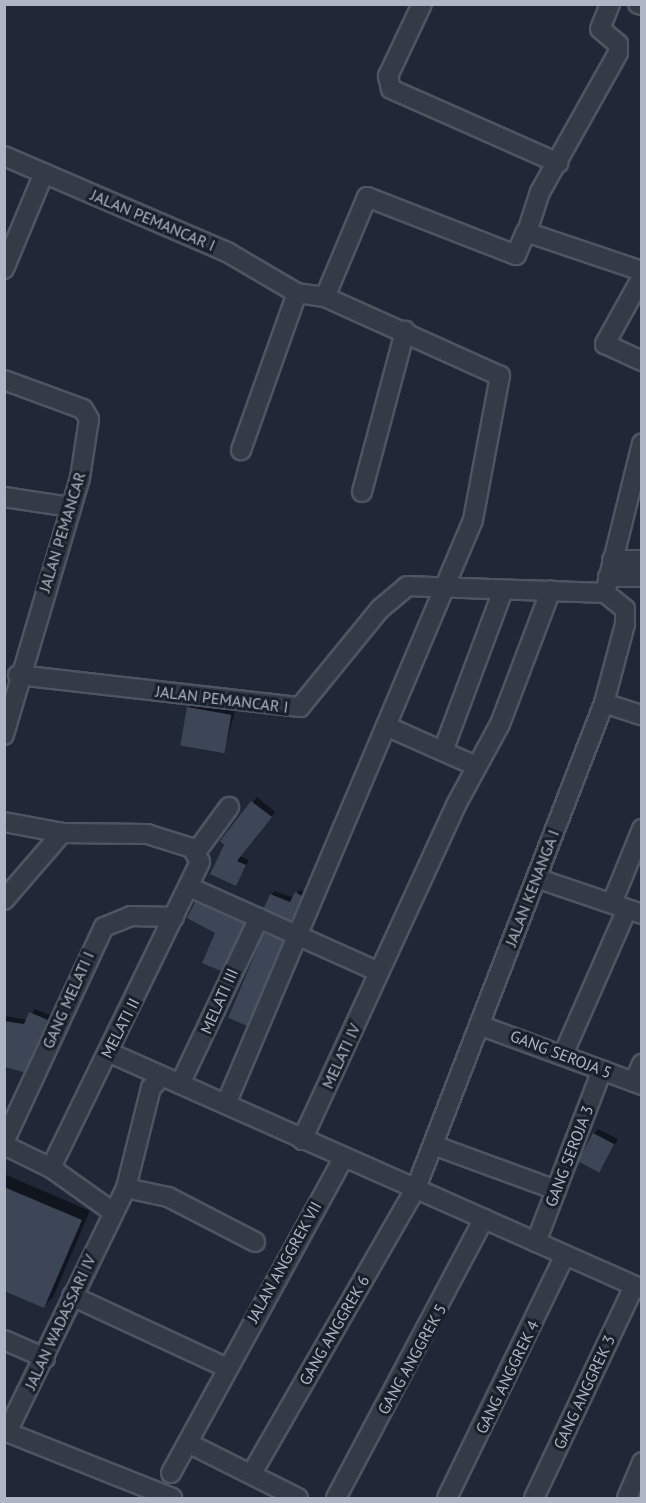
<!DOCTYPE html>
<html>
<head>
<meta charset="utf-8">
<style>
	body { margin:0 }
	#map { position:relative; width:646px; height:1503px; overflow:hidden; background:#202837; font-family:"PT Sans",sans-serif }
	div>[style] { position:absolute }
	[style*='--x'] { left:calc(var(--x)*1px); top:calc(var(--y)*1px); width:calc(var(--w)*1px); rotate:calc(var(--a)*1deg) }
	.shadow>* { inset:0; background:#0007 }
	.building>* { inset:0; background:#3c4657; transform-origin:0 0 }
	.roads { filter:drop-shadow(2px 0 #4e5562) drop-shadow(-2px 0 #4e5562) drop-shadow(0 2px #4e5562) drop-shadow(0 -2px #4e5562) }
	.minor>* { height:18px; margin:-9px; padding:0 9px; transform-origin:9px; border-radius:9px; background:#343b48 }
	span { translate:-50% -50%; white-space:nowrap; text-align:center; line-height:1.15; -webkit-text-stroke:6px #19202c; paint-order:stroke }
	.street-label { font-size:16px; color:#aeb5c4 }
	.frame { position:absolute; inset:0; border:6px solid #aeb5c4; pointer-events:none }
</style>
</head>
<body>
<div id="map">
	<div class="shadow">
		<div style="clip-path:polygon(193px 703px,235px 711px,224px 752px,189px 708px)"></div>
		<div style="clip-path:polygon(257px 797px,275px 812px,240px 856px,249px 860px,236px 884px,222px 841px)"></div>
		<div style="clip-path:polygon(300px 890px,305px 892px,291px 919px,271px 895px,275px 891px,294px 898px)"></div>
		<div style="clip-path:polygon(199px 900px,246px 921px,221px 969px,217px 932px,196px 903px)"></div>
		<div style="clip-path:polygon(268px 931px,284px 938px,246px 1024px,266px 934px)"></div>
		<div style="clip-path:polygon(35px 1009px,52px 1016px,29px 1065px,24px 1070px,8px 1064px,4px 1076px,4px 1016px,28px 1020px)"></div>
		<div style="clip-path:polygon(598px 1129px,618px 1139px,599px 1171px,594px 1134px)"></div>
		<div style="clip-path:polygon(4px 1174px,90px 1211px,53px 1297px,44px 1306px,4px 1289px)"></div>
	</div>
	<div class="building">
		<div style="left:187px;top:707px;width:45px;height:39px;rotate:10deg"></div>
		<div style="clip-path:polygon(251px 801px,272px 817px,237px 861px,246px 865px,236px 886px,210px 874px,224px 845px,220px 841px)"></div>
		<div style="clip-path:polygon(295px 892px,302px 896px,291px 920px,264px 908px,270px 894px,290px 902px)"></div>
		<div style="clip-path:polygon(195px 902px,244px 924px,221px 971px,202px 963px,215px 933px,187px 918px)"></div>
		<div style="left:264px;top:933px;width:21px;height:92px;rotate:23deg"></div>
		<div style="clip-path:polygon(29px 1012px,48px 1020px,24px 1072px,4px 1067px,4px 1021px,24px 1024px)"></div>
		<div style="left:593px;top:1133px;width:24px;height:32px;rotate:28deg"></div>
		<div style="clip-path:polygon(4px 1187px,82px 1220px,44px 1308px,4px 1291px)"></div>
	</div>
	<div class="roads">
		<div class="minor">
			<div style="--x:422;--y:4;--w:80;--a:115.3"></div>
			<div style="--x:388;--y:76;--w:13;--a:77"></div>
			<div style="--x:391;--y:89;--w:183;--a:23.9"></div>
			<div style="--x:638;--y:4;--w:4;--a:14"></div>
			<div style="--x:4;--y:156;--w:243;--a:23.3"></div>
			<div style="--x:227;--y:252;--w:81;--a:30.4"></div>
			<div style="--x:527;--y:232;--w:42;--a:-72"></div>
			<div style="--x:540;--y:192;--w:159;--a:-60.7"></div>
			<div style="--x:618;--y:53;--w:9;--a:-90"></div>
			<div style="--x:618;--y:44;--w:23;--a:-140"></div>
			<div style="--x:600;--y:29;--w:27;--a:-68"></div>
			<div style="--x:4;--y:269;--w:104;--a:-67.4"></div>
			<div style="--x:642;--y:277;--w:77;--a:118.9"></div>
			<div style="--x:605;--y:344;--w:41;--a:24.7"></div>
			<div style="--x:325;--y:297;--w:108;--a:-67.2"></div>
			<div style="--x:367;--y:197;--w:160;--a:21.3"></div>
			<div style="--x:516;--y:255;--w:25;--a:-67"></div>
			<div style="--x:526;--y:232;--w:122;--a:18.6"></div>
			<div style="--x:4;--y:380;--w:84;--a:20.2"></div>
			<div style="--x:83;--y:409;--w:12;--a:59"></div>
			<div style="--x:89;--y:419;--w:60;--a:98.7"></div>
			<div style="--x:80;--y:478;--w:268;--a:106.5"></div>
			<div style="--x:362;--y:492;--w:167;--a:-75"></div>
			<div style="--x:4;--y:497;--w:68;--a:8.5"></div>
			<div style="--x:612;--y:560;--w:30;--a:0"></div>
			<div style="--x:608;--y:577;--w:34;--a:0"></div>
			<div style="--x:18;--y:675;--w:284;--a:6.5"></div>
			<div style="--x:300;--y:707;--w:127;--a:-50.8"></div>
			<div style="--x:380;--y:609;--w:35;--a:-40"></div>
			<div style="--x:407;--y:586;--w:198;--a:2"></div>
			<div style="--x:605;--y:593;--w:154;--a:-76.1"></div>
			<div style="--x:604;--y:703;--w:40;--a:18"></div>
			<div style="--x:386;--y:726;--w:98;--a:24"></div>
			<div style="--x:443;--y:751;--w:169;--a:-69.5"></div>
			<div style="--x:4;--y:822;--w:59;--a:10.7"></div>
			<div style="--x:62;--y:833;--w:85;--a:0.7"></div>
			<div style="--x:147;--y:834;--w:47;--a:17.3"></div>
			<div style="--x:192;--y:848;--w:16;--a:60"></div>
			<div style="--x:200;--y:862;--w:340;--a:116"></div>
			<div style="--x:196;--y:852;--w:56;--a:-53.7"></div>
			<div style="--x:536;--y:878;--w:112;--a:18.8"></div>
			<div style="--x:189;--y:887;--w:208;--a:24.1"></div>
			<div style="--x:4;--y:900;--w:89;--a:-49.1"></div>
			<div style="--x:612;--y:903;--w:80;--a:-67.9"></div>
			<div style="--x:479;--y:1025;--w:174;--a:20.2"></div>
			<div style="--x:108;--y:1052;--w:584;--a:23.93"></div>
			<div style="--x:563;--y:1055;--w:159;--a:-66.3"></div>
			<div style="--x:634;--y:1082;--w:20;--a:-66"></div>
			<div style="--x:180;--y:1084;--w:184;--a:-64.6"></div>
			<div style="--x:226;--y:1104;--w:634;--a:-67.07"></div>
			<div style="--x:473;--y:520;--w:147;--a:-79.4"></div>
			<div style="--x:500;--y:376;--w:192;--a:-155.7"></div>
			<div style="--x:325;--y:297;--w:28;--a:-172"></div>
			<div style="--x:297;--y:293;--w:167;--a:109.6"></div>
			<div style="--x:302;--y:1140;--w:369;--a:-65.3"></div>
			<div style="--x:456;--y:805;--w:92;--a:-61.5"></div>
			<div style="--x:500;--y:724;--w:143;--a:-69.2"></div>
			<div style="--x:4;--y:1142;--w:237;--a:-65.1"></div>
			<div style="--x:104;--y:927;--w:29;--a:-22"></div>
			<div style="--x:131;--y:916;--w:43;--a:1.3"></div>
			<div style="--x:4;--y:1145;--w:52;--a:26.1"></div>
			<div style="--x:51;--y:1168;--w:76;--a:35.4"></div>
			<div style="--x:433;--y:1145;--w:131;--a:20.1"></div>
			<div style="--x:126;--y:1188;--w:43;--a:12.1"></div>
			<div style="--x:168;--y:1197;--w:98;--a:27.3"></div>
			<div style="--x:536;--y:1242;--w:184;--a:-69"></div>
			<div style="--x:72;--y:1296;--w:169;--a:24.9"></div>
			<div style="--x:4;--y:1340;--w:45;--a:23.7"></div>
			<div style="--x:4;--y:1431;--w:181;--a:21.7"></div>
			<div style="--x:7;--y:1432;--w:271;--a:-64"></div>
			<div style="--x:126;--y:1188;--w:103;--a:-76"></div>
			<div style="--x:151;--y:1088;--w:15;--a:-48"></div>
			<div style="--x:188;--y:1443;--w:123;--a:26.6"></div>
			<div style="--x:171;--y:1473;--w:360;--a:-61.3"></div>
			<div style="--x:252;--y:1473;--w:329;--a:-60.1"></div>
			<div style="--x:416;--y:1188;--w:520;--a:-68.81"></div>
			<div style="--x:604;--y:703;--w:82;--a:-75.1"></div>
			<div style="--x:625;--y:624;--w:15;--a:-90"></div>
			<div style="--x:625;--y:609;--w:26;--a:-141"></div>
			<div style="--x:336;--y:1498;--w:316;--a:-62.1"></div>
			<div style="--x:447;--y:1498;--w:270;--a:-64.1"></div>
			<div style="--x:534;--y:1498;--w:234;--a:-64.7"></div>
			<div style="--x:627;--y:1498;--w:39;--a:-67"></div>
		</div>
	</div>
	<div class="street-label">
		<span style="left:153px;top:220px;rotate:23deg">JALAN PEMANCAR I</span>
		<span style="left:62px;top:532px;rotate:-73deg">JALAN PEMANCAR</span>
		<span style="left:222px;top:699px;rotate:7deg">JALAN PEMANCAR I</span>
		<span style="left:532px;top:888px;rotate:-69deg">JALAN KENANGA I</span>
		<span style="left:68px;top:1000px;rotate:-66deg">GANG MELATI I</span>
		<span style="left:219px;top:1001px;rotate:-66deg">MELATI III</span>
		<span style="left:120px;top:1028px;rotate:-63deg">MELATI II</span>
		<span style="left:561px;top:1054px;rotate:21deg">GANG SEROJA 5</span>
		<span style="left:341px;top:1056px;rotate:-65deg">MELATI IV</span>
		<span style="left:569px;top:1156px;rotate:-69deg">GANG SEROJA 3</span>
		<span style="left:284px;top:1262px;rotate:-61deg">JALAN ANGGREK VII</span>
		<span style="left:60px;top:1322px;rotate:-65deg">JALAN WADASSARI IV</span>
		<span style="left:334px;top:1330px;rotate:-60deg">GANG ANGGREK 6</span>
		<span style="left:412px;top:1359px;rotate:-61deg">GANG ANGGREK 5</span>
		<span style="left:507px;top:1377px;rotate:-64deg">GANG ANGGREK 4</span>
		<span style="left:584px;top:1392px;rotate:-65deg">GANG ANGGREK 3</span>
	</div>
	<div class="frame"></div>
</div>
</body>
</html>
